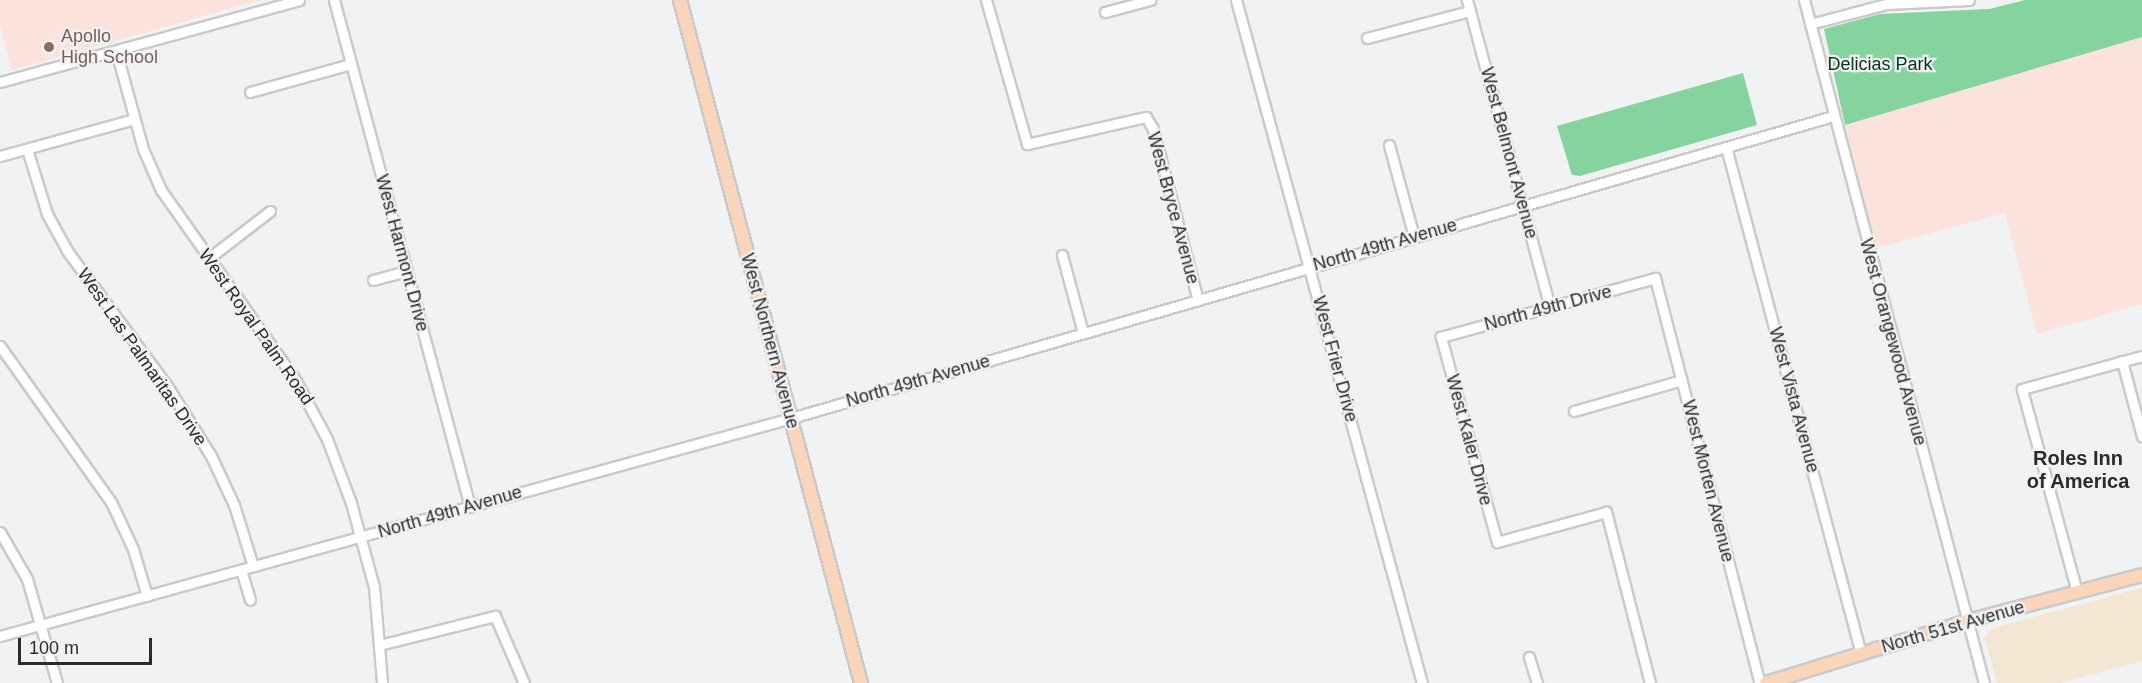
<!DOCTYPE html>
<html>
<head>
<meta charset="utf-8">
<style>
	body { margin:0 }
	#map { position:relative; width:2142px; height:683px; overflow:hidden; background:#f1f2f4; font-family:Arial,sans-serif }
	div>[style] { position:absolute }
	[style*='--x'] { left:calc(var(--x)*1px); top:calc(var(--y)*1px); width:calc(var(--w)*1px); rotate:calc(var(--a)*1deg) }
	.commercial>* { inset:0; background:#f3e6d2 }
	.education>* { inset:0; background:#fbe2da }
	.green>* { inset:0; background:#85d39d }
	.roads { filter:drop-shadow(2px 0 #c9cacc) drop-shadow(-2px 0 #c9cacc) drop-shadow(0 2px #c9cacc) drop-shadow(0 -2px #c9cacc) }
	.minor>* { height:9px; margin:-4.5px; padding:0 4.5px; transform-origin:4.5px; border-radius:4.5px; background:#fff }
	.major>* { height:12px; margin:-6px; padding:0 6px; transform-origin:6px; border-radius:6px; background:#fbd5b9 }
	.dots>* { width:16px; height:16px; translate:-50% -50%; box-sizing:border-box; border:3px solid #f1f2f4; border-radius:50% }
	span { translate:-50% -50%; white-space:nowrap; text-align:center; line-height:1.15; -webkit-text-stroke:4.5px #f1f2f4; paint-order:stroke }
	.education-label { font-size:18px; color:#785e54 }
	.left { translate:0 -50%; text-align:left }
	.park-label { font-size:18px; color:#0a331b }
	.street-label { font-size:18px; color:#2b2b2c }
	.neighbourhood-label { font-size:20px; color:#2b2b2c; font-weight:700 }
	.scale { position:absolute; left:18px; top:638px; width:134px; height:27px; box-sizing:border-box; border:3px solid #2b2b2c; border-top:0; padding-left:8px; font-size:18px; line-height:21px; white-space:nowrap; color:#2b2b2c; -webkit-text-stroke:4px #f1f2f4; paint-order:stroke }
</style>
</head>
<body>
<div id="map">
	<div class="commercial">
		<div style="clip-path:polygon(2142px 588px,2142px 661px,2060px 683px,1997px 683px,1985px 638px,1993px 628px)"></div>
	</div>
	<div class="education">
		<div style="clip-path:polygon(0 0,260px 0,12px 70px,0 25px)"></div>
		<div style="clip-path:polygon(2142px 37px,2142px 304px,2037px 334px,2005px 213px,1876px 248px,1845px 125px)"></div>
	</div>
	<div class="green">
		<div style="clip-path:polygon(2025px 0,2142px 0,2142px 37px,1845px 125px,1824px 29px,1880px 14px,1989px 9px)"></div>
		<div style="clip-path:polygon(1743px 73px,1757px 125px,1580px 176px,1572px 175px,1557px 126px)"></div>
	</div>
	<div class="roads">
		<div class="minor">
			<div style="--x:334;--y:0;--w:525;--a:74.98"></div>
			<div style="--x:986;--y:0;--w:150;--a:74.1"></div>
			<div style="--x:1027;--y:144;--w:122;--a:-12.8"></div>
			<div style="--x:1146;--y:117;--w:14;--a:60"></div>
			<div style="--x:1153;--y:129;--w:177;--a:75.3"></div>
			<div style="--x:1236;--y:0;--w:708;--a:74.77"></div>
			<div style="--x:1467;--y:0;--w:318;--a:74.9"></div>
			<div style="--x:1804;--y:0;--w:706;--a:75.24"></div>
			<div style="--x:1105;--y:12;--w:47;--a:-14.9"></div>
			<div style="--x:1810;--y:24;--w:79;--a:-14.7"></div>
			<div style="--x:1886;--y:4;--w:83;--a:-2.8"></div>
			<div style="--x:1367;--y:38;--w:106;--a:-14.7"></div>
			<div style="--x:116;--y:51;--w:102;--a:74.6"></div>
			<div style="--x:143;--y:149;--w:45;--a:66.3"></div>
			<div style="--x:161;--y:190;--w:234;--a:54.7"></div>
			<div style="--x:296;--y:381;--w:66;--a:61.9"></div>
			<div style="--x:327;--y:439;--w:68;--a:69.4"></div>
			<div style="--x:351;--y:503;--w:87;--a:74.7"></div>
			<div style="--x:374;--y:587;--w:96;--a:85.2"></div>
			<div style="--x:0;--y:82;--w:310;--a:-15.3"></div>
			<div style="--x:250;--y:92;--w:105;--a:-15.5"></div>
			<div style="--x:1389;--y:145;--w:95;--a:74.8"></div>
			<div style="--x:1726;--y:147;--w:525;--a:75.09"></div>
			<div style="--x:27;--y:149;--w:68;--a:72.9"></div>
			<div style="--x:47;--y:214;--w:43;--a:61.1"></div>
			<div style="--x:68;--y:252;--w:167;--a:53.5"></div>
			<div style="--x:167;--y:386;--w:83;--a:57.8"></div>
			<div style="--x:211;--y:456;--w:54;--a:64.9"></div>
			<div style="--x:234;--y:505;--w:64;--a:72.7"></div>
			<div style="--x:0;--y:156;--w:139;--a:-15.4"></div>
			<div style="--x:1062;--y:255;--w:81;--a:74.9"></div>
			<div style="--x:209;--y:258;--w:77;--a:-37.6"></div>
			<div style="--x:373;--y:280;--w:35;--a:-15"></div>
			<div style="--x:0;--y:346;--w:191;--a:54.6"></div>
			<div style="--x:111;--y:502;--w:52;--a:64.9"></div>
			<div style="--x:133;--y:549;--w:49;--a:73.4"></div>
			<div style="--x:2122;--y:361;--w:78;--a:75.1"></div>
			<div style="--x:1574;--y:411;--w:112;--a:-16"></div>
			<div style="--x:0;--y:532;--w:54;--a:60.1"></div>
			<div style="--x:27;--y:579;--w:108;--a:73.9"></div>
			<div style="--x:241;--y:570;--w:31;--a:73"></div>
			<div style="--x:2077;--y:592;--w:210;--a:-105.2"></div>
			<div style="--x:2022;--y:389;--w:124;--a:-15.4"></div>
			<div style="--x:0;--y:636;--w:820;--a:-15.41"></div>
			<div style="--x:791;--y:418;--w:1085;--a:-16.16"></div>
			<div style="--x:379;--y:645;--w:120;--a:-14"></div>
			<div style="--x:495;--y:616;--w:73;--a:66.6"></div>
			<div style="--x:1529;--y:657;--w:27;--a:73"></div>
			<div style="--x:1650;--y:683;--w:177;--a:-104.4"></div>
			<div style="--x:1606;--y:512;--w:113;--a:164.6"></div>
			<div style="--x:1497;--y:542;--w:213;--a:-105.3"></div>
			<div style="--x:1441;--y:337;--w:222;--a:-15.4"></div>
			<div style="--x:1655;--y:278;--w:418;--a:75.5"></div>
		</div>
		<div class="major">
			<div style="--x:680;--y:0;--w:707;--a:75.16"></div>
			<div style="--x:1766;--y:683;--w:210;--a:-17.1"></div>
			<div style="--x:1967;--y:621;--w:181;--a:-14.7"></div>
		</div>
	</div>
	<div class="dots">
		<div style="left:49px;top:47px;background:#8d6e63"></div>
	</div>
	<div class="education-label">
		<span class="left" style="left:61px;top:47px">Apollo<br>High School</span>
	</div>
	<div class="park-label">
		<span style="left:1880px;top:64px">Delicias Park</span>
	</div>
	<div class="street-label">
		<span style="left:1509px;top:153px;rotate:75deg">West Belmont Avenue</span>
		<span style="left:1173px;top:208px;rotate:75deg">West Bryce Avenue</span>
		<span style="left:1385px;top:245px;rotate:-16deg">North 49th Avenue</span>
		<span style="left:402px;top:253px;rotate:75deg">West Harmont Drive</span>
		<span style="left:1548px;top:308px;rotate:-15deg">North 49th Drive</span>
		<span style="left:256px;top:327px;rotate:55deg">West Royal Palm Road</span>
		<span style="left:770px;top:341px;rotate:75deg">West Northern Avenue</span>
		<span style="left:1893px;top:342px;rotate:75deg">West Orangewood Avenue</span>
		<span style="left:142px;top:357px;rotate:55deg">West Las Palmaritas Drive</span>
		<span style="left:1335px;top:359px;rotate:75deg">West Frier Drive</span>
		<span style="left:918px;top:381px;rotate:-16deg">North 49th Avenue</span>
		<span style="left:1794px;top:400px;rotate:75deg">West Vista Avenue</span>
		<span style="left:1469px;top:440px;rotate:75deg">West Kaler Drive</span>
		<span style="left:1708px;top:481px;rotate:76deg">West Morten Avenue</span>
		<span style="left:450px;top:512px;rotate:-16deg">North 49th Avenue</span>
		<span style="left:1953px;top:627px;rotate:-16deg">North 51st Avenue</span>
	</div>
	<div class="neighbourhood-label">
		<span style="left:2078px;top:470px">Roles Inn<br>of America</span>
	</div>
	<div class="scale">100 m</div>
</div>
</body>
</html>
